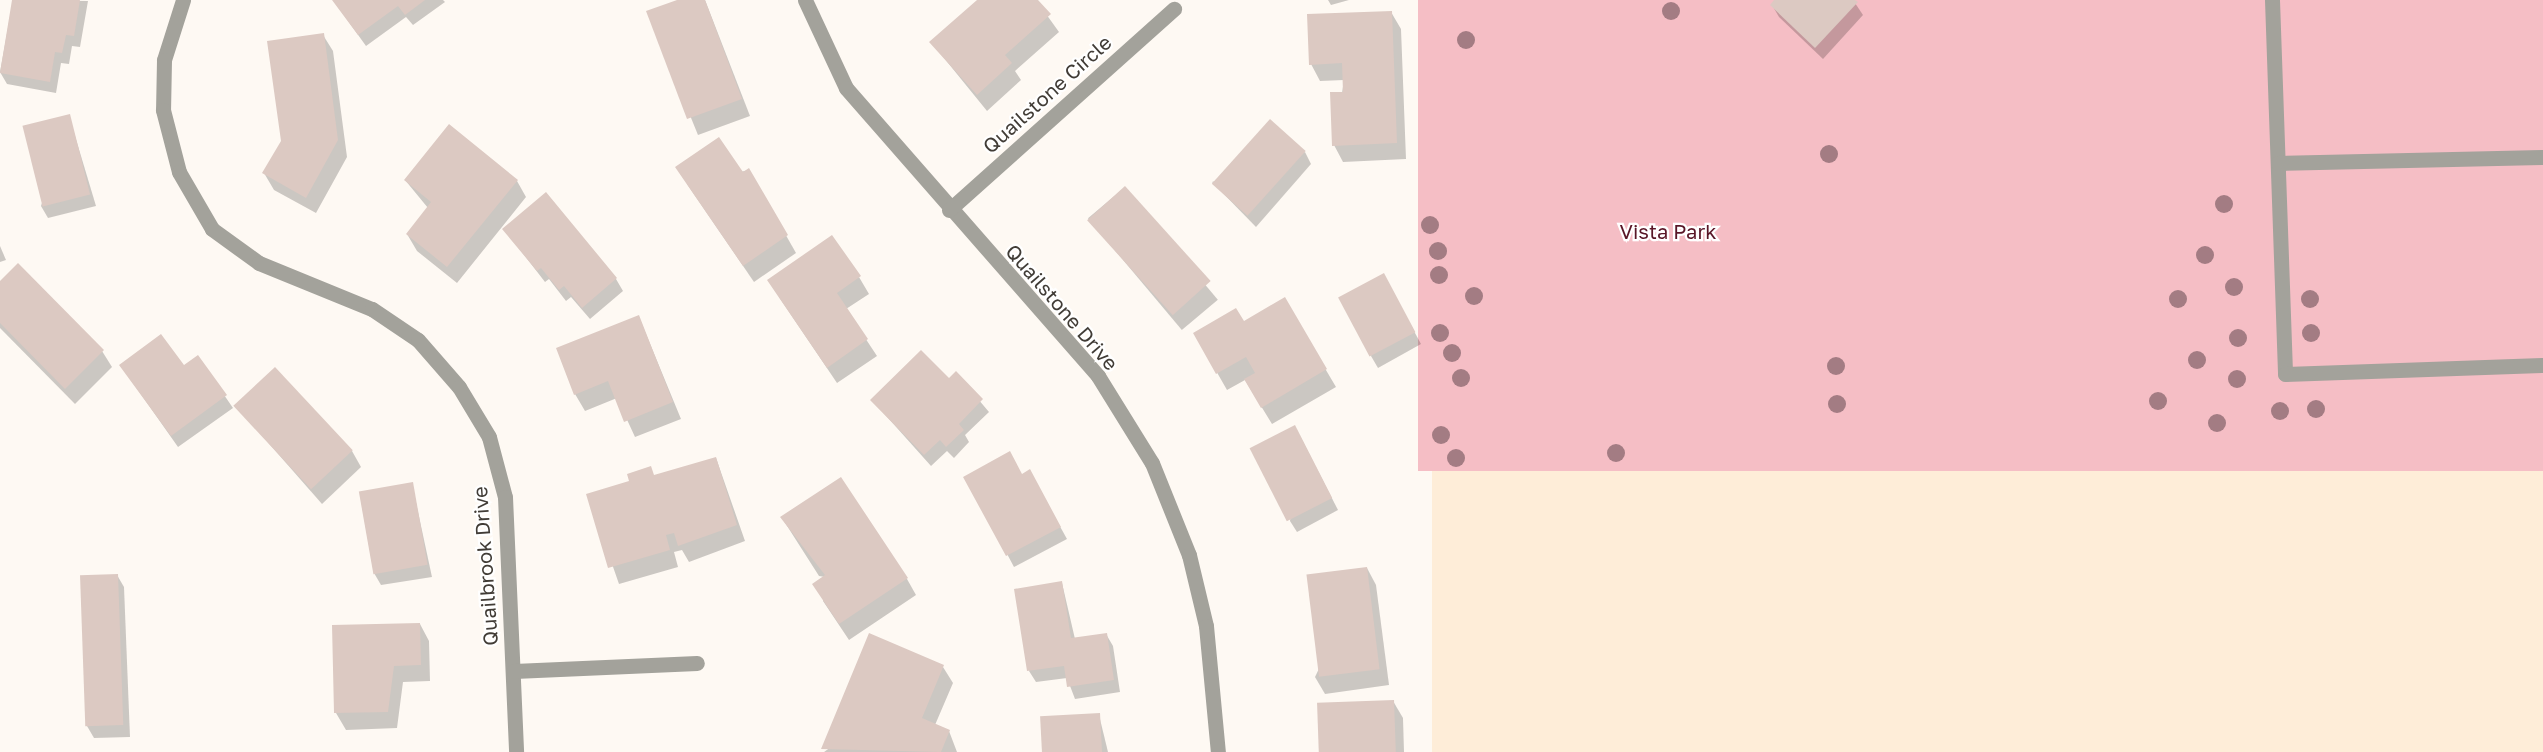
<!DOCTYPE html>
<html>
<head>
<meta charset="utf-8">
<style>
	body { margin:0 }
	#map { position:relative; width:2543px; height:752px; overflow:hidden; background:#fef9f3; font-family:"Golos Text",sans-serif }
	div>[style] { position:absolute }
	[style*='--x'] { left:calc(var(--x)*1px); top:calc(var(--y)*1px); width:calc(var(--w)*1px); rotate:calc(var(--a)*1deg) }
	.built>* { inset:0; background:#feedd8; transform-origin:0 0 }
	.green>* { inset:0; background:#f5bec5; transform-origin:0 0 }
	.shadow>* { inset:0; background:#0003; transform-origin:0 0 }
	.building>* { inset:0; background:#dcc9c2; transform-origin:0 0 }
	.minor>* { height:15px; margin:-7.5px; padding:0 7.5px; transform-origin:7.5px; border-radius:7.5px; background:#a3a29b }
	.trees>* { width:18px; height:18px; margin:-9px; border-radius:50%; background:#a37c83 }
	span { translate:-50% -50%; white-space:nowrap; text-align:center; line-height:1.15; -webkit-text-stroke:4.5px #fff; paint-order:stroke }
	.street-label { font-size:20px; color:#413c36 }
	.park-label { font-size:20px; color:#591627 }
</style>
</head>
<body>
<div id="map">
	<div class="built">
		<div style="left:2543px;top:431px;width:321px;height:1111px;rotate:90deg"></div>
	</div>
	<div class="green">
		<div style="left:1418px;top:0;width:1125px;height:471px"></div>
	</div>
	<div class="shadow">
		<div style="clip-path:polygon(13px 0,88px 1px,80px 47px,72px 46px,69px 64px,61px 63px,56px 93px,7px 84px,0 72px)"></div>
		<div style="clip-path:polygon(333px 0,443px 0,445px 2px,413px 25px,406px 17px,366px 46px)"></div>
		<div style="clip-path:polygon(681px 0,705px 0,750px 116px,698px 135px,648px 12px)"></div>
		<div style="clip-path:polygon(979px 0,1036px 0,1059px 32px,1015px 71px,1021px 80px,987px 111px,931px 42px)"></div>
		<div style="clip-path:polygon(1328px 0,1349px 0,1331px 5px)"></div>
		<div style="clip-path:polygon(1776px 0,1853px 0,1863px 15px,1823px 59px,1779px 17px,1772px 5px)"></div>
		<div style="clip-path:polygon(1391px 12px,1401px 29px,1406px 159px,1343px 162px,1334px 145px,1344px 80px,1320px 81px,1311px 64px)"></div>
		<div style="clip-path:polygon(323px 35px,333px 51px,347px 157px,316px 213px,274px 190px,264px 173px,282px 142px)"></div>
		<div style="clip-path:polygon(69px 116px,96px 206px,48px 218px,41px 206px)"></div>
		<div style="clip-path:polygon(1305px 152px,1311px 164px,1256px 227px,1212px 182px)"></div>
		<div style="clip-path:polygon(749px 170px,796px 253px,754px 282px,687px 184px)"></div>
		<div style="clip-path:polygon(405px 180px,517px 181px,526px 197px,457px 283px,417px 251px,407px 234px,428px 208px)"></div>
		<div style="left:1124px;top:188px;width:146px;height:47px;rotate:50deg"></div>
		<div style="clip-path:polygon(504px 229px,616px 279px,623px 291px,590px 319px,571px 297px,566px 301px,549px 279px,545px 282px)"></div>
		<div style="clip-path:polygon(0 246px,6px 260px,0 262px)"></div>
		<div style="clip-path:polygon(859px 277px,869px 294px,846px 309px,877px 356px,837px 383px,779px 297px)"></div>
		<div style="clip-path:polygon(0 283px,102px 351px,112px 367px,75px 404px,0 328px)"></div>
		<div style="clip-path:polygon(1390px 287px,1421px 344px,1378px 368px,1371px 356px)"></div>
		<div style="clip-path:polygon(1284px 299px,1336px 387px,1272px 424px,1245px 380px,1227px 390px,1195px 334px,1244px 323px)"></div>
		<div style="clip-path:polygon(639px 317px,681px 419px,635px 437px,617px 398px,585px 411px,575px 394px)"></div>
		<div style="clip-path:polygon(198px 357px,233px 408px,178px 447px,121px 366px,183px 367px)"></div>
		<div style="clip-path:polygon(956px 373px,989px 412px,965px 435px,969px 442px,954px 458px,947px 451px,931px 466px,872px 400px,949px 380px)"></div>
		<div style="clip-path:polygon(236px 406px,352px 451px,361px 467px,322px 504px)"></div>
		<div style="clip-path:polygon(1301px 438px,1338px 510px,1297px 532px,1290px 521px)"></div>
		<div style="clip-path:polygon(716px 458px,745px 541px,689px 562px,682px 550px,674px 552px,678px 567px,619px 584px,588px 495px)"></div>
		<div style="clip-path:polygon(1022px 475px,1036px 483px,1067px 539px,1014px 567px,966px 477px)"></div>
		<div style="clip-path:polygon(412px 484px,432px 577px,381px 585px,374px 573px)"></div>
		<div style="clip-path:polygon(782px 518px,907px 579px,916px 595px,849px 640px,823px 601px,825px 577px,819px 576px)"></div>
		<div style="clip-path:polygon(1367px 568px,1376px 585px,1389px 685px,1325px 694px,1315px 677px)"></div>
		<div style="clip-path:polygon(117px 575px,124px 587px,130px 737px,94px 738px,87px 726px,82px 577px)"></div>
		<div style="clip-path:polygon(1062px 583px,1075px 639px,1106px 634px,1113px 646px,1120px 692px,1075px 699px,1067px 678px,1036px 682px,1029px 671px)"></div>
		<div style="clip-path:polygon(420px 624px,429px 641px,430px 681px,403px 682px,397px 728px,346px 730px,336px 713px,334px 626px)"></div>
		<div style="clip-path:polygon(943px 667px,953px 683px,935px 725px,949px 731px,957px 752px,824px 752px)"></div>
		<div style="clip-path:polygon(1393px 701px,1403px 718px,1404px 752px,1322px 752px,1320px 748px)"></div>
		<div style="clip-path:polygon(1099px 715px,1108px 752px,1043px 752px)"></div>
	</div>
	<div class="building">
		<div style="clip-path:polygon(12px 0,80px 0,74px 36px,66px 35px,62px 53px,55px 52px,50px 82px,0 73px)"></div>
		<div style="clip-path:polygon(332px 0,425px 0,405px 15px,398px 6px,358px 35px)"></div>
		<div style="clip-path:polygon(677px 0,705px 0,742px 99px,687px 119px,646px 11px)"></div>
		<div style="clip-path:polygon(977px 0,1038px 0,1051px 14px,1005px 55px,1012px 63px,977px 95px,929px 42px)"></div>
		<div style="clip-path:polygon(1774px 0,1855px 0,1858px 2px,1815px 48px,1770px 5px)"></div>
		<div style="clip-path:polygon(1392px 11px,1397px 143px,1332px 146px,1330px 92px,1343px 92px,1342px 63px,1309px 65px,1307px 14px)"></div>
		<div style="clip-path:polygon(324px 33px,338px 140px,306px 198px,262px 173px,281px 141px,267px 41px)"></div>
		<div style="left:70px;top:114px;width:83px;height:49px;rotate:76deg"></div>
		<div style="left:1270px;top:119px;width:48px;height:87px;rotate:42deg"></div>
		<div style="clip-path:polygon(449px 124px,518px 180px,447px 267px,406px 234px,431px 202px,404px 180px)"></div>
		<div style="clip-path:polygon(719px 137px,743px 172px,749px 168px,788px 235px,743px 266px,675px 167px)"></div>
		<div style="left:1125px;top:186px;width:128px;height:51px;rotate:48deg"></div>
		<div style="clip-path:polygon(546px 192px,617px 278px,582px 308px,564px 286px,559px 290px,541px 268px,537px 271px,502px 229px)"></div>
		<div style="clip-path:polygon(832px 235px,861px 276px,837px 293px,868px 339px,827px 368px,767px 280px)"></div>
		<div style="clip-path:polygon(18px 263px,104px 350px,65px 389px,0 323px,0 281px)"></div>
		<div style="left:1384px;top:273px;width:67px;height:52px;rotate:62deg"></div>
		<div style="clip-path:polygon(1285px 297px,1327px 369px,1261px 408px,1244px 379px,1255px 373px,1246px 357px,1216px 374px,1193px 333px,1236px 308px,1244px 321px)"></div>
		<div style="clip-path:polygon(639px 315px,673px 402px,624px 422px,608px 381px,574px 395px,556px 348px)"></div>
		<div style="clip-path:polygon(161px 334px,184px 365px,198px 355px,227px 395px,171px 436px,119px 365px)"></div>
		<div style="clip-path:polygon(921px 350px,949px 378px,956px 371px,983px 399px,959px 424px,964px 430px,946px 447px,940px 440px,924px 455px,870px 400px)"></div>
		<div style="left:275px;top:367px;width:114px;height:57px;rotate:47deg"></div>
		<div style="left:1295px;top:425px;width:82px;height:51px;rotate:63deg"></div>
		<div style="clip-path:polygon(1010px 451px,1022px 474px,1030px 469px,1061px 527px,1006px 556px,963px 477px)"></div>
		<div style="clip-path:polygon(716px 457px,737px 525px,678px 546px,674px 533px,666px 535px,670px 550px,608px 568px,586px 494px,629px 481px,627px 474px,651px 466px,654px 475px)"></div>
		<div style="clip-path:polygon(841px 477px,908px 578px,839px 624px,812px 584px,825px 575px,780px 517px)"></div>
		<div style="left:413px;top:482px;width:84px;height:55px;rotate:80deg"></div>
		<div style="left:1367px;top:567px;width:103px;height:61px;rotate:83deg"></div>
		<div style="left:118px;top:574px;width:151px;height:38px;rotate:88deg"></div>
		<div style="clip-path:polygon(1062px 581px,1071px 638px,1107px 633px,1114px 680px,1067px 687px,1064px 666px,1027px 671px,1014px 589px)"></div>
		<div style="clip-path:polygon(420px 623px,421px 665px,394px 666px,388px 712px,334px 713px,332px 625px)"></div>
		<div style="clip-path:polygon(869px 633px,944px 665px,922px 718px,950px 730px,941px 752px,821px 749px)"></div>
		<div style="left:1394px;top:700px;width:52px;height:77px;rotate:88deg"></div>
		<div style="left:1100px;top:713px;width:39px;height:60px;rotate:87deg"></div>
	</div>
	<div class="minor">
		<div style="--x:183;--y:0;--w:63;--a:107.6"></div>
		<div style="--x:164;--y:60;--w:50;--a:91.1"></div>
		<div style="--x:163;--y:110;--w:64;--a:75.5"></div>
		<div style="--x:179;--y:172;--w:66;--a:59.9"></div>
		<div style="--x:212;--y:229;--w:58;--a:35.9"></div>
		<div style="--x:259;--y:263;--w:122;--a:22.2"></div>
		<div style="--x:372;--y:309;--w:55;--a:34"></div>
		<div style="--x:418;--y:340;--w:62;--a:48.9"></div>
		<div style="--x:459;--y:387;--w:58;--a:59"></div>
		<div style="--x:489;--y:437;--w:62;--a:75.1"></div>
		<div style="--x:505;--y:497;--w:255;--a:87.5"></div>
		<div style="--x:805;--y:0;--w:97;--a:65"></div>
		<div style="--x:846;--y:88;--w:383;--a:48.8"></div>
		<div style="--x:1098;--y:376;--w:102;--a:58.2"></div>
		<div style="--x:1152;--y:463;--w:99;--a:68.1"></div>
		<div style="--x:1189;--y:555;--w:73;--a:76.5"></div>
		<div style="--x:1206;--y:626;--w:127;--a:84.6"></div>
		<div style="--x:2272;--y:0;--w:374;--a:88"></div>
		<div style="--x:2285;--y:374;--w:258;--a:-2"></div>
		<div style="--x:2278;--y:163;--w:265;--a:-1.3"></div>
		<div style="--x:949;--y:210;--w:302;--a:-41.8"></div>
		<div style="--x:514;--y:671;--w:183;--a:-2.5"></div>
	</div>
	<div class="trees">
		<div style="left:1671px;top:11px"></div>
		<div style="left:1466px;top:40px"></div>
		<div style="left:1829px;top:154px"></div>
		<div style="left:2224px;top:204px"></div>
		<div style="left:1430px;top:225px"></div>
		<div style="left:1438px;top:251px"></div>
		<div style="left:2205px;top:255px"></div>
		<div style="left:1439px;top:275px"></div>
		<div style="left:2234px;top:287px"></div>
		<div style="left:1474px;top:296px"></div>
		<div style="left:2178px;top:299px"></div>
		<div style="left:2310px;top:299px"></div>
		<div style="left:1440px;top:333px"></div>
		<div style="left:2311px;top:333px"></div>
		<div style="left:2238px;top:338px"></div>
		<div style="left:1452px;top:353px"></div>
		<div style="left:2197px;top:360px"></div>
		<div style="left:1836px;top:366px"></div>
		<div style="left:1461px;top:378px"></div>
		<div style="left:2237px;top:379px"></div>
		<div style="left:2158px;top:401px"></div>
		<div style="left:1837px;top:404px"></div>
		<div style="left:2316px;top:409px"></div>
		<div style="left:2280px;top:411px"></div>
		<div style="left:2217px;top:423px"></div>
		<div style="left:1441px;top:435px"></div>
		<div style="left:1616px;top:453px"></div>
		<div style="left:1456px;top:458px"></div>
	</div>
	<div class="street-label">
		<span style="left:1047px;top:94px;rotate:-42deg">Quailstone Circle</span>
		<span style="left:1062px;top:307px;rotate:49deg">Quailstone Drive</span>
		<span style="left:485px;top:566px;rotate:-94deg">Quailbrook Drive</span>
	</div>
	<div class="park-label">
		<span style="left:1668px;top:231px">Vista Park</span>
	</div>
</div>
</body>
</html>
